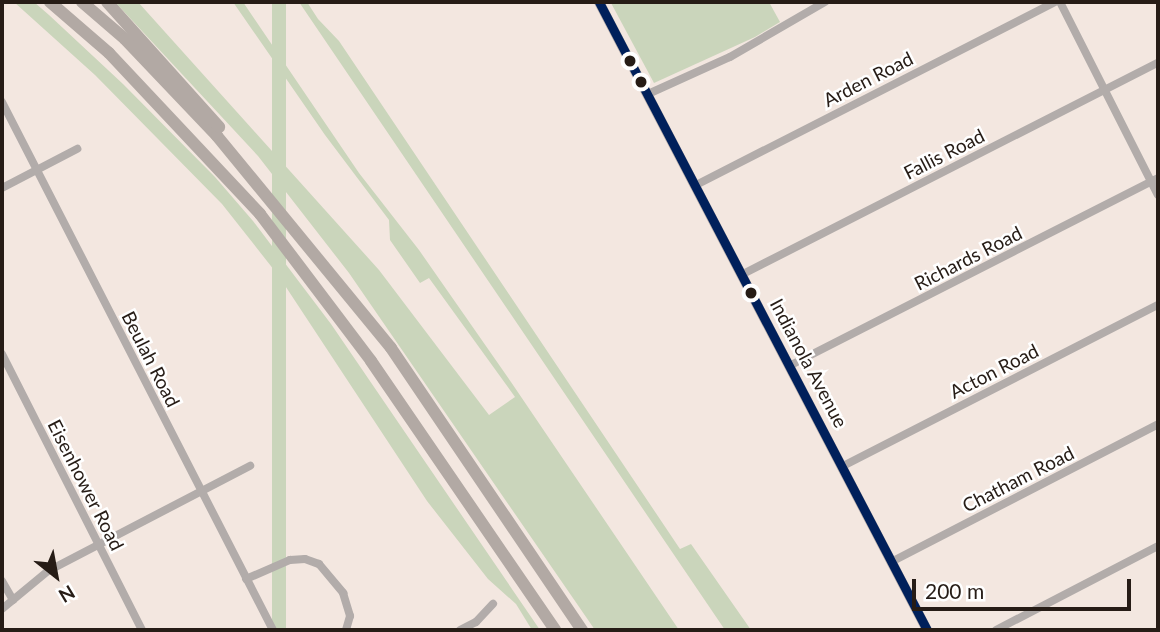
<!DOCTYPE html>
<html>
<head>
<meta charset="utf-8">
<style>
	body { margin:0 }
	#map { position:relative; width:1160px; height:632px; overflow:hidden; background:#f3e7e0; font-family:Lato,sans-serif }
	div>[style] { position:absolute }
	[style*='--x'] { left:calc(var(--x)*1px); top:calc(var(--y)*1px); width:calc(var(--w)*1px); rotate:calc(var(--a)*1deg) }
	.green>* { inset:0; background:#cad5bb; transform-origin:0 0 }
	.minor>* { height:8px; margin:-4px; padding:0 4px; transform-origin:4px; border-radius:4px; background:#b2acaa }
	.major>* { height:10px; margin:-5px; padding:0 5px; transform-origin:5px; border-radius:5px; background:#b7aeaa }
	.highway>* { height:12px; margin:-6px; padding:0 6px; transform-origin:6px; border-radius:6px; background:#b2a9a4 }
	.bus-1>* { height:9px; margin:-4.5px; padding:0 4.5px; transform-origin:4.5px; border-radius:4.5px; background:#00205b }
	.dots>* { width:19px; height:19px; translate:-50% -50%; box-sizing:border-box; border:4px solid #fff; border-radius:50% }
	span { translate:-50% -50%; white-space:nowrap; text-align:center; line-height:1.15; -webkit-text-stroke:5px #fff; paint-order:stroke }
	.street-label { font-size:19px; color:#261c16 }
	.frame { position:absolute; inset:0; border:4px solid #261c16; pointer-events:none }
	.north { position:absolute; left:21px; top:541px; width:70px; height:70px; -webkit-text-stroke:5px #fff; paint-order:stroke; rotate:149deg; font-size:19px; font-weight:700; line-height:28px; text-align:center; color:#261c16 }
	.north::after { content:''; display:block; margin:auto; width:24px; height:32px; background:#261c16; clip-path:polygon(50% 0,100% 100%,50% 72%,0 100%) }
	.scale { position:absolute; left:912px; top:579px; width:219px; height:32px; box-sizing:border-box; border:4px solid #261c16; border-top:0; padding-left:9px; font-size:21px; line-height:24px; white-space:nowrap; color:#261c16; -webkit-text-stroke:5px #fff; paint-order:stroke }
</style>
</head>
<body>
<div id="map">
	<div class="green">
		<div style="clip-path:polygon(14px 2px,34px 2px,49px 15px,123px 84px,215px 177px,253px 221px,331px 324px,540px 630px,532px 630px,516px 604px,488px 579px,427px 501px,278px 275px,222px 204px,95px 75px)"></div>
		<div style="clip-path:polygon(115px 2px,138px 2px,379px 270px,489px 415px,515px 397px,429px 278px,420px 283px,390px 240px,389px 220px,325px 135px,233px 2px,243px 2px,359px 173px,419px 250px,511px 382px,679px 630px,595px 630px,349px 273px,258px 156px)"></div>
		<div style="left:272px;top:2px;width:14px;height:759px"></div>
		<div style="clip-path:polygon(299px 2px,307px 2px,318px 19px,339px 41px,680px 549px,691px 544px,751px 630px,725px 630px)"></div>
		<div style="clip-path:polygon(769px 2px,780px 22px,755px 37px,654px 83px,611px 3px)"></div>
	</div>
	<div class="minor">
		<div style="--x:1060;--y:2;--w:216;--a:63.1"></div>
		<div style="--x:648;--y:94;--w:90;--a:-24.3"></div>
		<div style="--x:730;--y:57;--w:110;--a:-30.1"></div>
		<div style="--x:2;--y:102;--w:593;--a:62.83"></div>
		<div style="--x:696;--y:185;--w:403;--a:-27"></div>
		<div style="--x:2;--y:188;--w:85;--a:-27.5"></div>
		<div style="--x:743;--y:274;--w:466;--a:-27"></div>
		<div style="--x:2;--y:354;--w:309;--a:63.1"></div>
		<div style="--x:791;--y:365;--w:412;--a:-27"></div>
		<div style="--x:843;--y:466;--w:354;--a:-27.1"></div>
		<div style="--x:893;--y:561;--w:298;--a:-27.3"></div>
		<div style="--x:246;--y:579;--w:48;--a:-23.4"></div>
		<div style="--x:290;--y:560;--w:15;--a:-4"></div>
		<div style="--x:305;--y:559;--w:15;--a:20"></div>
		<div style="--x:319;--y:564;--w:38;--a:50"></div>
		<div style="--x:343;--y:593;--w:24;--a:73"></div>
		<div style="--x:350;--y:616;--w:15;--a:106"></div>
		<div style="--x:2;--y:581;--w:22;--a:60"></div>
		<div style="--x:2;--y:609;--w:60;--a:-39.6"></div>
		<div style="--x:48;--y:571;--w:228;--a:-27.5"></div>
		<div style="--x:460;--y:630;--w:18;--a:-27"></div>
		<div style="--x:476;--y:622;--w:25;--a:-47"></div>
		<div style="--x:996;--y:630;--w:182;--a:-27.4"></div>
	</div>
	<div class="major">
		<div style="--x:599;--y:2;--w:708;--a:62.42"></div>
	</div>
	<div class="highway">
		<div style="--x:50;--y:2;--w:78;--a:40.8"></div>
		<div style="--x:109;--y:53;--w:221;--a:46.8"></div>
		<div style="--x:260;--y:214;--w:184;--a:52.9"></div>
		<div style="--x:371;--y:361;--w:326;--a:55.6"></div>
		<div style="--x:82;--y:2;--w:57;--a:40.7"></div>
		<div style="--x:125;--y:39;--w:134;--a:46.5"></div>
		<div style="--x:217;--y:136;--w:274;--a:50.6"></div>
		<div style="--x:391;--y:348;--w:341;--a:55.9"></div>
		<div style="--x:107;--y:2;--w:168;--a:48.1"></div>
	</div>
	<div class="bus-1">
		<div style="--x:599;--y:2;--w:708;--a:62.42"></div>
	</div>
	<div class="dots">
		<div style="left:630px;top:61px;background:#261c16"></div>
		<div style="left:641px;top:82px;background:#261c16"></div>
		<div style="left:751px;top:293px;background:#261c16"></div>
	</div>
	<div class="street-label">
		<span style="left:868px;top:79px;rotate:-27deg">Arden Road</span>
		<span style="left:944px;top:154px;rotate:-27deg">Fallis Road</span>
		<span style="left:968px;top:258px;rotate:-27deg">Richards Road</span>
		<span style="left:151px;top:359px;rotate:63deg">Beulah Road</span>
		<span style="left:809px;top:363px;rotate:62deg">Indianola Avenue</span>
		<span style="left:994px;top:371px;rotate:-27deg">Acton Road</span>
		<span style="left:1018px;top:479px;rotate:-27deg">Chatham Road</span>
		<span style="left:86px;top:485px;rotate:63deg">Eisenhower Road</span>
	</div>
	<div class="frame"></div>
	<div class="north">N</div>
	<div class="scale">200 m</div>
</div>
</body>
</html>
